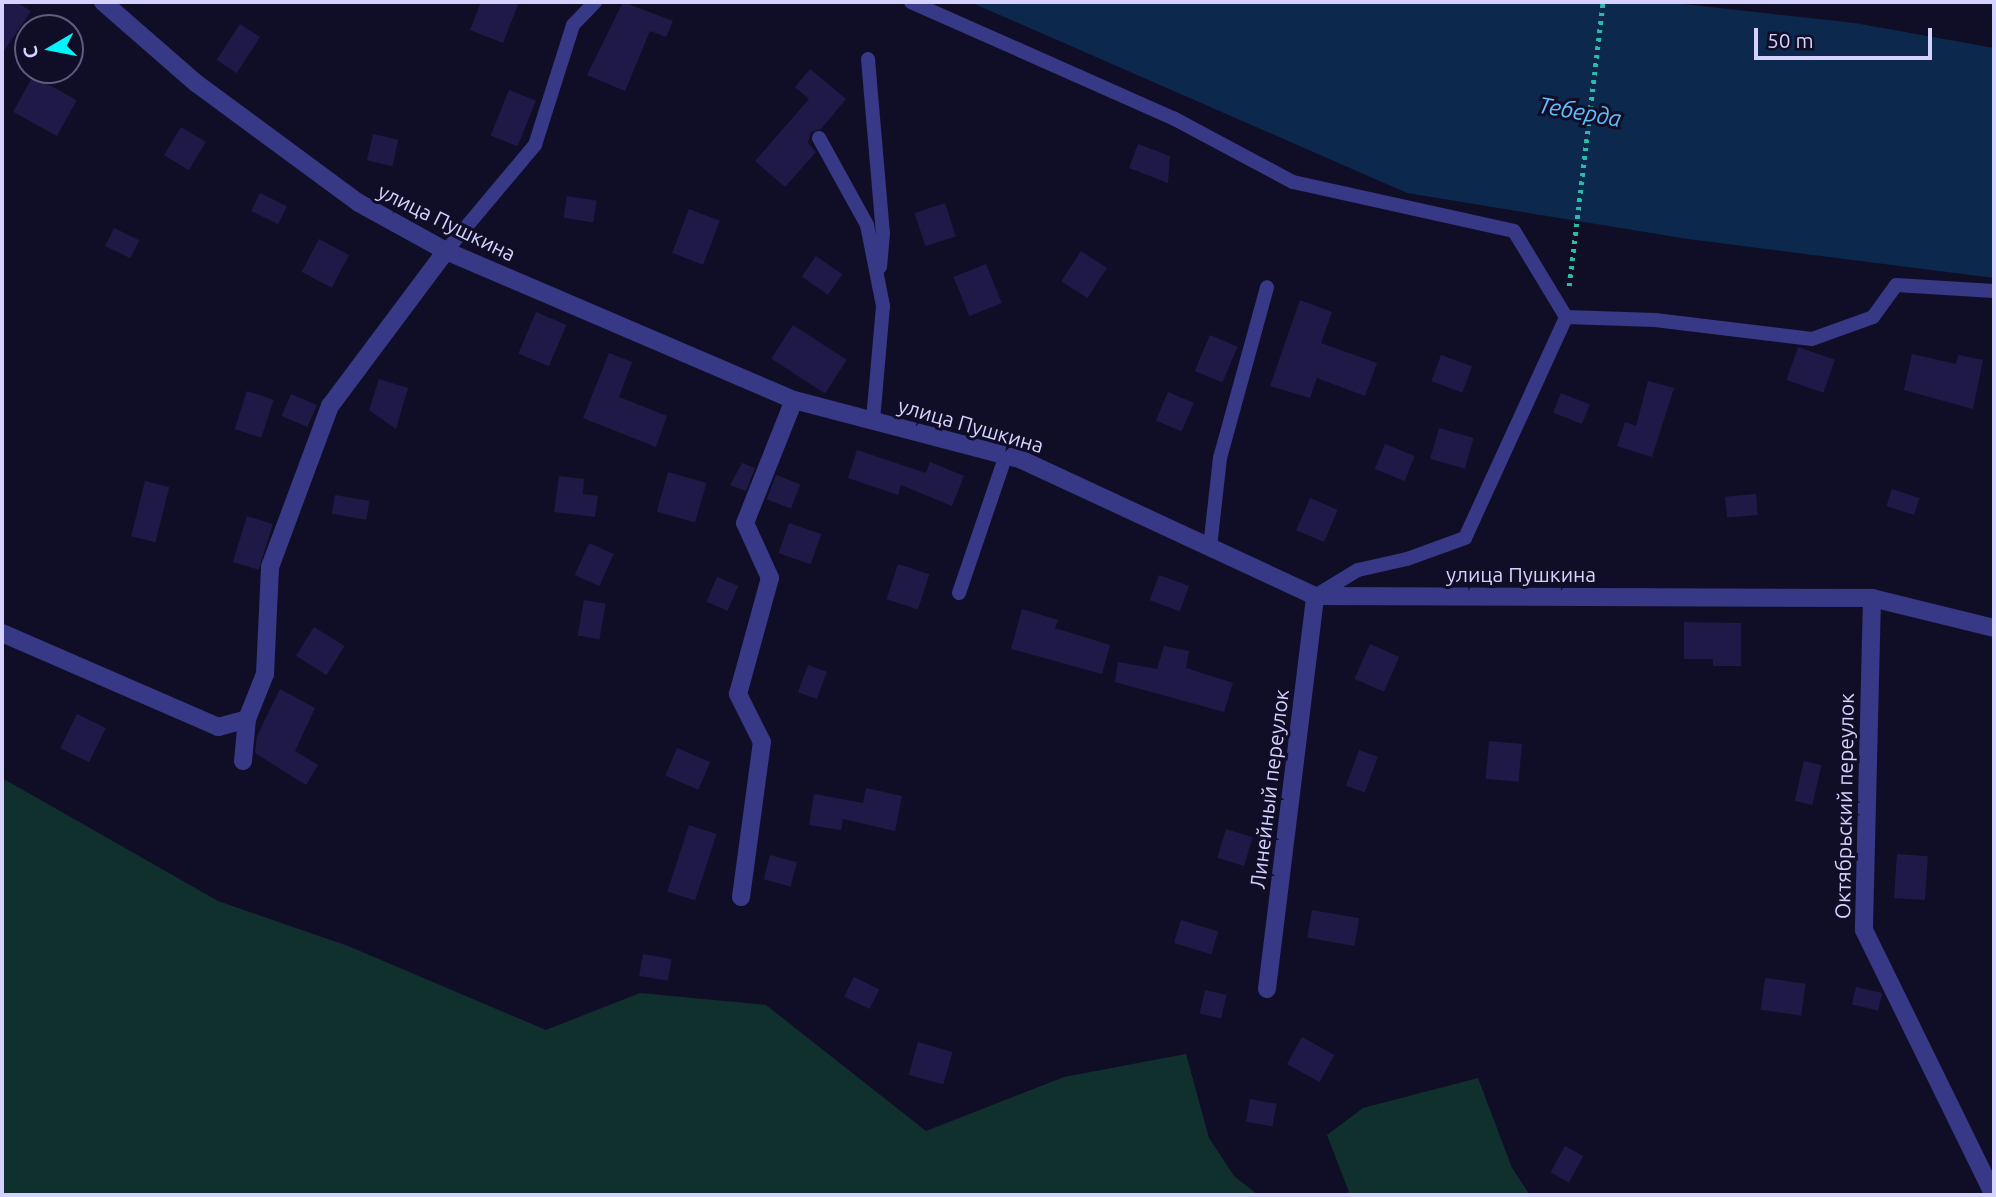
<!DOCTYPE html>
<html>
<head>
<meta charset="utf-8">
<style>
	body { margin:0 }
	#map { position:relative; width:1996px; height:1197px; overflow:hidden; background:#100e26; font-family:Ubuntu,sans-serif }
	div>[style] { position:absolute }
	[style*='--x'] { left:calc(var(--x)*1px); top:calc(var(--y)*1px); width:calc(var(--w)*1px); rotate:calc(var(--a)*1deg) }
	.green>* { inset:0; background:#10302d }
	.water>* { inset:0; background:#0c284c }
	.building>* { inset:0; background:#1f1947; transform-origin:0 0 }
	.path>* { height:4.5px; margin-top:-2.25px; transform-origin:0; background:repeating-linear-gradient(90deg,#2abca9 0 3.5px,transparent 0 8.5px) }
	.lane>* { height:14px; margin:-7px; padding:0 7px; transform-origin:7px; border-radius:7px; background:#373987 }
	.street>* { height:18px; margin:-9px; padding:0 9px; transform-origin:9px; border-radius:9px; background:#373987 }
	span { translate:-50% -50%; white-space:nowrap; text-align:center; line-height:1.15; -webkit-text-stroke:6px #100e26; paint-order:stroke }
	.street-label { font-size:21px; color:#d5d2ff }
	.water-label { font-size:23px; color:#60c0ff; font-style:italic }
	.frame { position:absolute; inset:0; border:4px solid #d5d2ff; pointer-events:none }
	.north { position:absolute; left:14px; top:14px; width:70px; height:70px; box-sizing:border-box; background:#100e26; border:2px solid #5f5c7d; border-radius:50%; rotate:260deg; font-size:19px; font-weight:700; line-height:28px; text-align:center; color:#d5d2ff }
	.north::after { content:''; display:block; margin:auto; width:24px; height:32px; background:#00f5fd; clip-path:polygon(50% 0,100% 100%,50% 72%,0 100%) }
	.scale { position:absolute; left:1754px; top:28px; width:178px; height:32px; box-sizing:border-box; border:4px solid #d5d2ff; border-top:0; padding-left:9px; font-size:21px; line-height:24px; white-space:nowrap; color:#d5d2ff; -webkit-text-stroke:5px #100e26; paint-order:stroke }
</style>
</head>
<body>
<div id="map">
	<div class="green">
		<div style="clip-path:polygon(2px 778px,218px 901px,348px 946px,546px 1030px,640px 993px,766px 1005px,926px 1131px,1064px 1077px,1186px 1054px,1209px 1138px,1234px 1176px,1258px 1195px,2px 1195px)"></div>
		<div style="clip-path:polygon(1478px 1078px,1512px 1168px,1530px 1195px,1346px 1195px,1349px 1192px,1327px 1135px,1363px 1108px)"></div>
	</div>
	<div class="water">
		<div style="clip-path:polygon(970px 2px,1666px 2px,1855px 23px,1994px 48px,1994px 278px,1688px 239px,1407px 193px)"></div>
	</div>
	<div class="building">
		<div style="clip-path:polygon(2px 2px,16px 2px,31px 11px,2px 54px)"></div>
		<div style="clip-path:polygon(481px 2px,519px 2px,503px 43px,470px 30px)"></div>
		<div style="clip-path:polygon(623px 2px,673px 21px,666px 37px,650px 31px,625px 91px,587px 75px)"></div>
		<div style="left:240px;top:24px;width:24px;height:43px;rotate:33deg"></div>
		<div style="clip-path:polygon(810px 69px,846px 99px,821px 129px,811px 132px,808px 143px,816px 152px,785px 187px,755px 161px,809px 99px,795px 87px)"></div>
		<div style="left:33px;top:76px;width:50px;height:41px;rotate:29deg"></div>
		<div style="left:509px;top:90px;width:29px;height:49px;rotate:22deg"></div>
		<div style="left:181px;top:127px;width:29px;height:33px;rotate:31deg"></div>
		<div style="left:373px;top:134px;width:26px;height:27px;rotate:13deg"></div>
		<div style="clip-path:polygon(1138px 144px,1170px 156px,1168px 183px,1129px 168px)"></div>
		<div style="left:260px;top:193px;width:30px;height:20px;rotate:26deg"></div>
		<div style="left:567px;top:196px;width:30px;height:22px;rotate:9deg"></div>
		<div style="left:945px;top:203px;width:35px;height:32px;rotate:72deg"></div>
		<div style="left:689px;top:209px;width:33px;height:47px;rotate:21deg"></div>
		<div style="left:114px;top:228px;width:28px;height:20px;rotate:26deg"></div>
		<div style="left:319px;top:239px;width:34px;height:37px;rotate:28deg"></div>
		<div style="left:1081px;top:251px;width:31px;height:36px;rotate:33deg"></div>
		<div style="left:816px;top:256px;width:32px;height:25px;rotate:35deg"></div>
		<div style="left:986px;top:264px;width:42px;height:35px;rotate:68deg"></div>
		<div style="clip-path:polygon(1300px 300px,1332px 312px,1321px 343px,1377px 363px,1365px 396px,1317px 378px,1310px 398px,1270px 386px)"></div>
		<div style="left:536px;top:312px;width:33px;height:45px;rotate:23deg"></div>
		<div style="left:793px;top:325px;width:64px;height:40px;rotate:33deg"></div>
		<div style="left:1210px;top:335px;width:30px;height:39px;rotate:23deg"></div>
		<div style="left:1798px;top:347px;width:39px;height:35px;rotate:19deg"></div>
		<div style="clip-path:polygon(609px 353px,632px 362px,619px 397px,667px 416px,656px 447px,583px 418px)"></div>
		<div style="clip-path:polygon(1912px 354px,1956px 364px,1958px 355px,1983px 360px,1973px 409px,1904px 390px)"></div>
		<div style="left:1441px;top:355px;width:33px;height:28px;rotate:20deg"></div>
		<div style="clip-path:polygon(379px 379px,408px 388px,396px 429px,369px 410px)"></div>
		<div style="clip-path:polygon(1648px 381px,1674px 388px,1652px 457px,1617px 446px,1625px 422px,1636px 426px)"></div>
		<div style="left:247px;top:391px;width:28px;height:40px;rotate:18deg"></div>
		<div style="left:1168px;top:392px;width:28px;height:31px;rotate:23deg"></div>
		<div style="left:1561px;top:393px;width:31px;height:21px;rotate:22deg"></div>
		<div style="left:291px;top:394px;width:28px;height:24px;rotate:23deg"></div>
		<div style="left:1439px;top:428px;width:36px;height:32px;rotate:16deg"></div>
		<div style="left:1385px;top:444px;width:32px;height:27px;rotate:22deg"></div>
		<div style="clip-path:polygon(857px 450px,926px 473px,930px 462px,964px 476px,952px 506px,901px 485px,898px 495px,848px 478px)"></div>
		<div style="clip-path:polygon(742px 463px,755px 468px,746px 491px,730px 485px)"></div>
		<div style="left:668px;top:472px;width:40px;height:41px;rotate:16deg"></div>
		<div style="left:776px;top:475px;width:26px;height:26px;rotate:21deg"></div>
		<div style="clip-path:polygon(559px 476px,584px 479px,583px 494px,598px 496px,595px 517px,554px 512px)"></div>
		<div style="left:145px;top:481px;width:25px;height:57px;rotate:14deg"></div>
		<div style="left:1892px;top:489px;width:29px;height:18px;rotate:18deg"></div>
		<div style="left:1756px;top:494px;width:21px;height:31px;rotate:85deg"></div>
		<div style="left:335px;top:495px;width:35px;height:19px;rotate:10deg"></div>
		<div style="left:1310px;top:498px;width:30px;height:35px;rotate:23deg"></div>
		<div style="left:247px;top:516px;width:27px;height:48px;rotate:17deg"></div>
		<div style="left:789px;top:523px;width:34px;height:32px;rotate:19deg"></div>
		<div style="left:589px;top:543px;width:27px;height:35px;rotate:24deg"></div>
		<div style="left:898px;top:564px;width:33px;height:37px;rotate:18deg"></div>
		<div style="left:1159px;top:575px;width:32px;height:27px;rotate:20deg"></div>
		<div style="left:717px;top:577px;width:23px;height:27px;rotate:23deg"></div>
		<div style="left:584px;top:600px;width:22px;height:36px;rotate:10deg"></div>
		<div style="clip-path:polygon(1022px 609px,1058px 620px,1055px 628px,1110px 645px,1102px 674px,1011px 649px)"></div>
		<div style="clip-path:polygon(1684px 622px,1741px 623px,1741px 666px,1713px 666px,1713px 659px,1684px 659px)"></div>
		<div style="left:314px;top:627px;width:36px;height:34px;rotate:32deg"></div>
		<div style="left:1370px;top:644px;width:32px;height:38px;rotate:24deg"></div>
		<div style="clip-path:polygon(1164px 646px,1189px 651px,1186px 668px,1233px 683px,1224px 712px,1115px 682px,1118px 662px,1157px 669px)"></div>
		<div style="left:808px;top:665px;width:20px;height:29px;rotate:20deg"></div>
		<div style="clip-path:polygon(280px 689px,315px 708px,295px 751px,318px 765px,306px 785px,255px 753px,257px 736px)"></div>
		<div style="left:77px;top:714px;width:32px;height:38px;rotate:26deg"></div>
		<div style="left:1489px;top:741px;width:33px;height:38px;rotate:5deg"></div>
		<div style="left:677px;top:748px;width:36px;height:30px;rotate:23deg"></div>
		<div style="left:1359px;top:750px;width:20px;height:38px;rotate:20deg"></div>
		<div style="left:1804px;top:761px;width:18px;height:41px;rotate:13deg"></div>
		<div style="clip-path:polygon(866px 788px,902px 796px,895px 831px,843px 819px,841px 830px,809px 825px,814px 794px,863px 803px)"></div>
		<div style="left:689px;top:825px;width:29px;height:70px;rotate:18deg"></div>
		<div style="left:1226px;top:829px;width:28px;height:30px;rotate:17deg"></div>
		<div style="left:1897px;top:854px;width:31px;height:44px;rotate:4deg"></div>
		<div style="left:770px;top:855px;width:28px;height:25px;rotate:15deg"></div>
		<div style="left:1312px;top:910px;width:48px;height:28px;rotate:10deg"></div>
		<div style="left:1181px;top:920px;width:39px;height:24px;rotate:17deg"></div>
		<div style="left:643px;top:954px;width:29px;height:22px;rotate:10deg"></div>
		<div style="left:854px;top:977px;width:28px;height:22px;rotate:26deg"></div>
		<div style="left:1765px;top:978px;width:41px;height:32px;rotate:8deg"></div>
		<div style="left:1856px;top:987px;width:27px;height:18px;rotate:13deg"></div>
		<div style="left:1205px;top:990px;width:22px;height:24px;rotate:13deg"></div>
		<div style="left:1302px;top:1037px;width:37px;height:31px;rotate:29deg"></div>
		<div style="left:918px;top:1042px;width:36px;height:34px;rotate:16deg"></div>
		<div style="left:1250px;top:1099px;width:27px;height:23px;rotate:10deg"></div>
		<div style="left:1565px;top:1146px;width:21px;height:30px;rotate:29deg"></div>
	</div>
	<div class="path">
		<div style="--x:1569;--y:286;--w:286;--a:-83.2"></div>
	</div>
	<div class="lane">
		<div style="--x:911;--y:2;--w:287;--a:23.9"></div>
		<div style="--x:1173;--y:118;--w:136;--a:28.1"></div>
		<div style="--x:1293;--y:182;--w:226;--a:12.5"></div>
		<div style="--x:1514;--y:231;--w:100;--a:58.8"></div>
		<div style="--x:1566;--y:317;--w:89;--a:1.9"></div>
		<div style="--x:1655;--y:320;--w:158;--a:6.9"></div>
		<div style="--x:1812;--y:339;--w:65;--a:-19.8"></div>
		<div style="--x:1873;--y:317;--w:39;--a:-54"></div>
		<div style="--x:1896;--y:285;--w:98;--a:3.5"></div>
		<div style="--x:868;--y:59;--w:175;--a:85.1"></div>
		<div style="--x:883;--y:233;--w:34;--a:95"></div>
		<div style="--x:819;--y:138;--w:99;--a:61.1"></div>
		<div style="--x:867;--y:225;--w:83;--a:78.8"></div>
		<div style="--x:883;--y:306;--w:115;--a:95"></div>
		<div style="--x:446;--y:251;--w:138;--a:-50"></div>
		<div style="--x:535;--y:145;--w:126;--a:-72.4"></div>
		<div style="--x:573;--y:25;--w:32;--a:-46"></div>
		<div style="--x:1210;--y:547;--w:90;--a:-83.6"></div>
		<div style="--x:1220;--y:458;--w:177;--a:-74.6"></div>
		<div style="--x:959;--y:593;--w:146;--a:-71.2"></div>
		<div style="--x:1315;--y:596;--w:50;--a:-31.2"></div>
		<div style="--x:1358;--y:570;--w:50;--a:-12.7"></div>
		<div style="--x:1407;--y:559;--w:62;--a:-19.9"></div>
		<div style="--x:1465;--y:538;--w:243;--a:-65.4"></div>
	</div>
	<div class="street">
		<div style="--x:103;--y:2;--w:123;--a:41.1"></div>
		<div style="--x:196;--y:83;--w:202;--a:36.4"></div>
		<div style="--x:359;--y:203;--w:99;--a:28.9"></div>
		<div style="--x:446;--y:251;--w:379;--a:23.2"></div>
		<div style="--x:794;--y:400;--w:236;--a:14.7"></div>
		<div style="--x:1022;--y:460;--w:323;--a:24.9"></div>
		<div style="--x:1315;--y:596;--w:557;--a:0.21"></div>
		<div style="--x:1872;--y:598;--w:126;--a:13.8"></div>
		<div style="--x:1872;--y:598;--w:332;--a:91.4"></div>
		<div style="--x:1864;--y:930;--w:295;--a:63.9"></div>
		<div style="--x:2;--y:633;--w:236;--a:23.5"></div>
		<div style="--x:218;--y:727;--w:30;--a:-15"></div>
		<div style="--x:247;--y:719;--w:48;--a:-68.2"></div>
		<div style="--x:265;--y:674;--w:107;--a:-87.3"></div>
		<div style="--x:270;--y:567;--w:172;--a:-69.6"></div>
		<div style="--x:330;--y:406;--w:194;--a:-53.2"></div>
		<div style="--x:243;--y:761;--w:42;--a:-84.6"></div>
		<div style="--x:741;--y:897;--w:156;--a:-82.3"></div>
		<div style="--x:762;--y:742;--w:54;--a:-116.6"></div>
		<div style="--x:738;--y:694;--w:120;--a:-74.6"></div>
		<div style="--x:770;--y:578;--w:60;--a:-114.4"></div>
		<div style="--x:745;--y:523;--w:132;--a:-68.3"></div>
		<div style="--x:1267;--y:989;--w:396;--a:-83"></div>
	</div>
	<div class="street-label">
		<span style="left:447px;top:222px;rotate:26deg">улица Пушкина</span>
		<span style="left:971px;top:425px;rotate:16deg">улица Пушкина</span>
		<span style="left:1521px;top:574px">улица Пушкина</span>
		<span style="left:1269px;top:789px;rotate:-83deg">Линейный переулок</span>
		<span style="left:1844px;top:806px;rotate:-89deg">Октябрьский переулок</span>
	</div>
	<div class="water-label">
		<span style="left:1580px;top:112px;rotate:10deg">Теберда</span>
	</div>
	<div class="frame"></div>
	<div class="north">С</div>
	<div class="scale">50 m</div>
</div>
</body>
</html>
